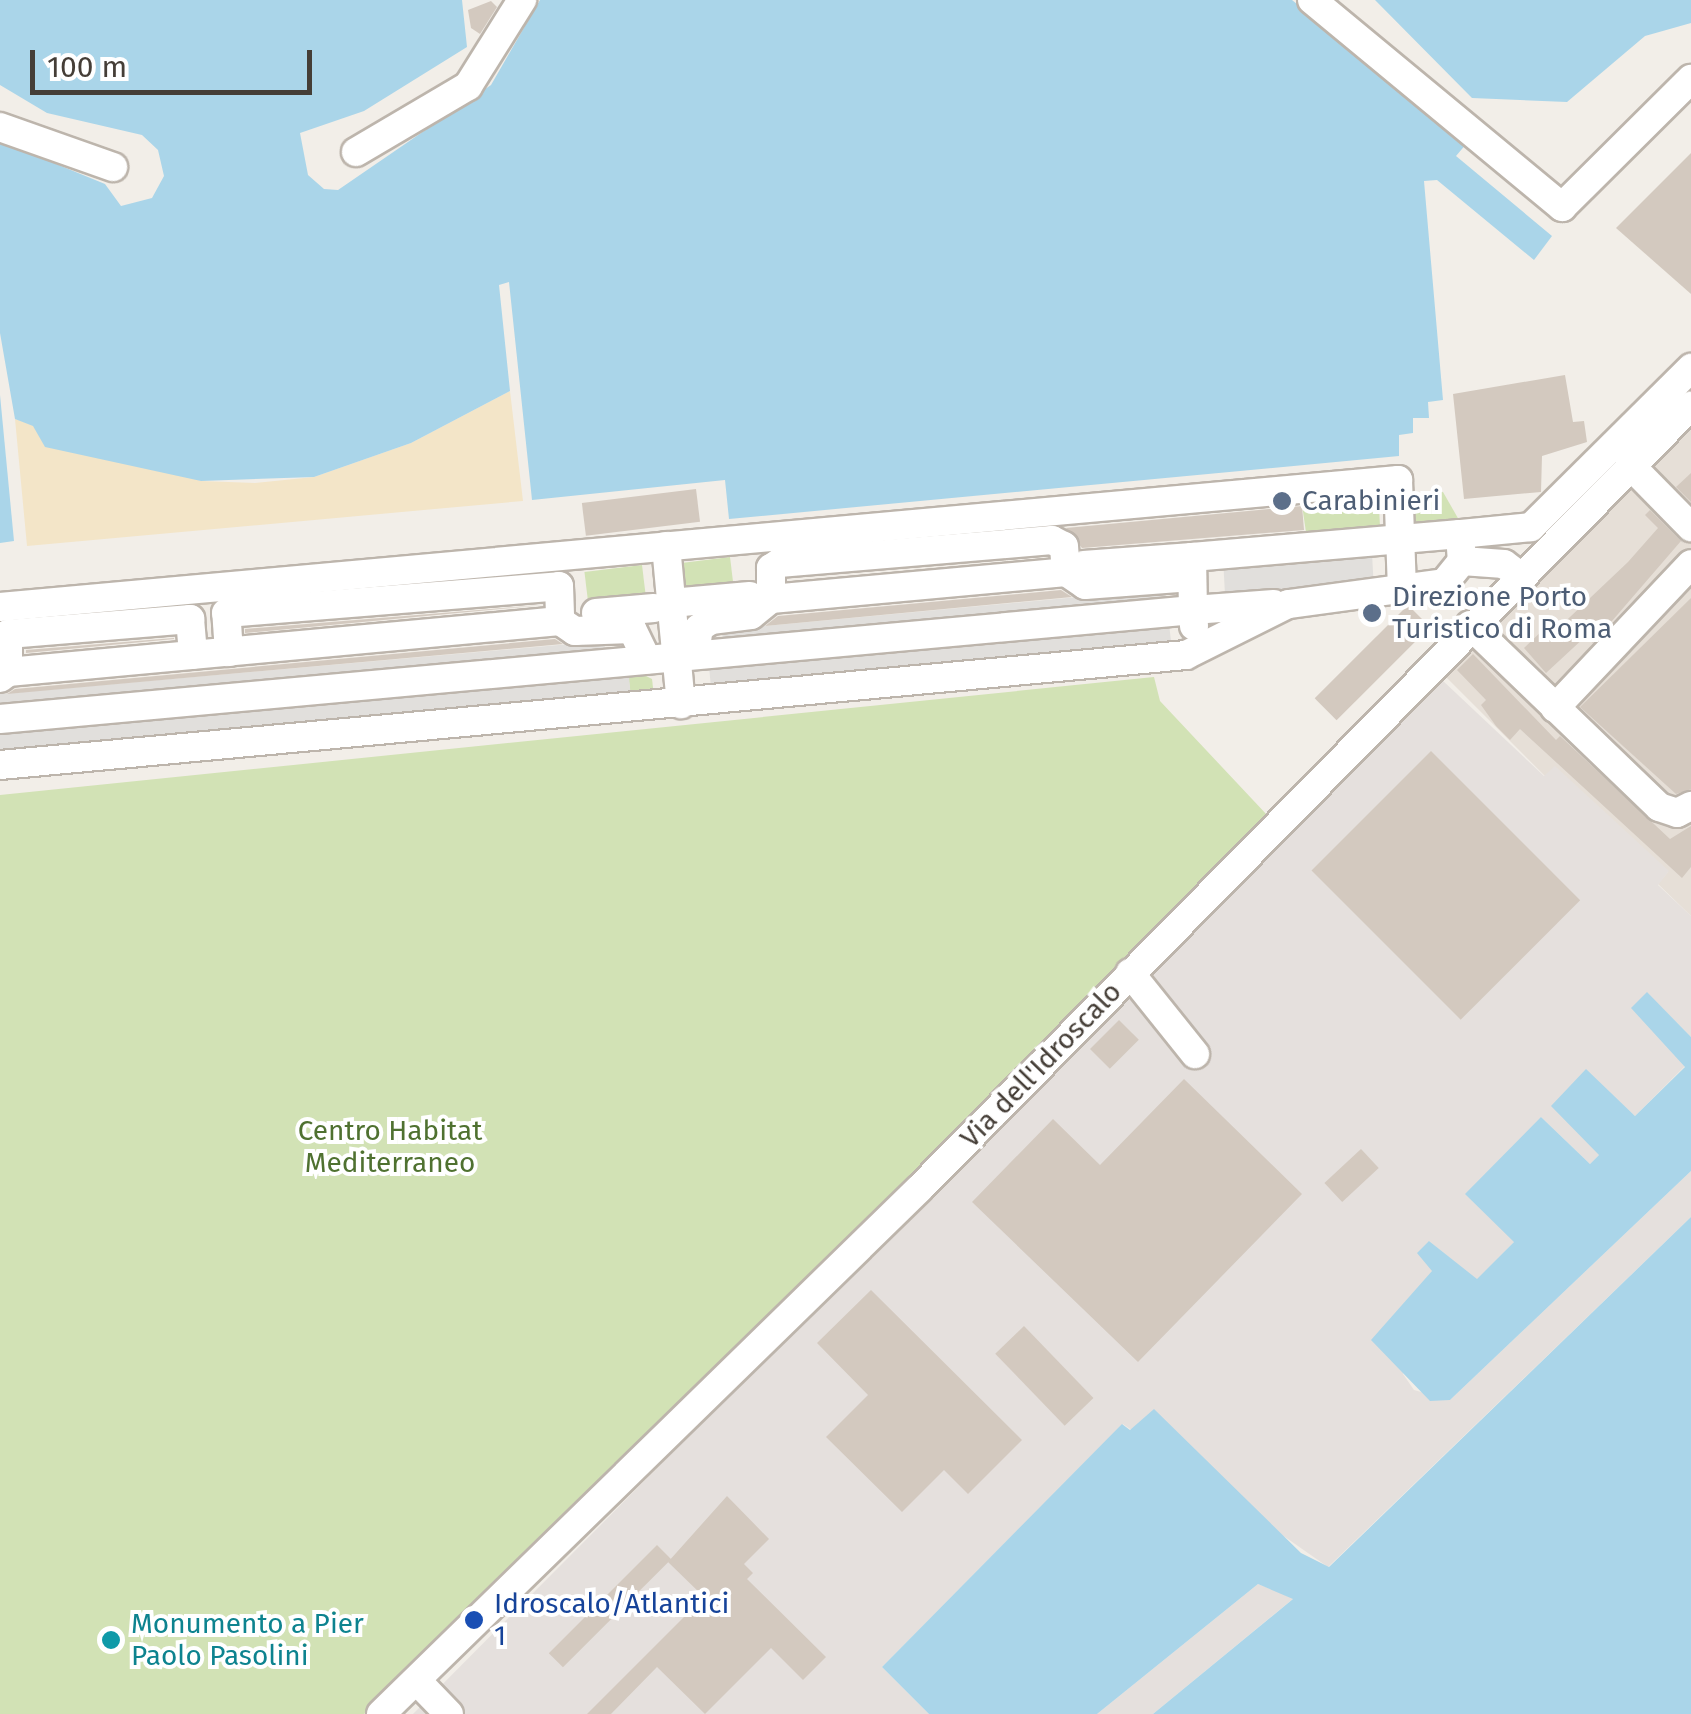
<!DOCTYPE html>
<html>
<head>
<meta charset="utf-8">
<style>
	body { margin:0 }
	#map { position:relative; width:1691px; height:1714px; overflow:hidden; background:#f2eee8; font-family:"Fira Sans",sans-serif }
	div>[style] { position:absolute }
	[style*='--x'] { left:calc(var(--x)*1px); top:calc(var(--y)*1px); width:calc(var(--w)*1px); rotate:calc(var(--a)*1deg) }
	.residential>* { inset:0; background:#e6dfd7 }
	.industrial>* { inset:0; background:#e5e0dd }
	.green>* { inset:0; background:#d2e2b5; transform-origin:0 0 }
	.sand>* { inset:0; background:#f3e5c8 }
	.parking>* { inset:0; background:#e1dfdc; transform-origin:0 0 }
	.water>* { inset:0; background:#aad5e9 }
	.building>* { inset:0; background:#d3c9bf; transform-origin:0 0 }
	.roads { filter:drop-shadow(2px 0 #bdb5ac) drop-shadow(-2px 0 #bdb5ac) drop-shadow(0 2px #bdb5ac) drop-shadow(0 -2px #bdb5ac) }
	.minor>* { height:28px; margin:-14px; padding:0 14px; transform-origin:14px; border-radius:14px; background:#fff }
	.dots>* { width:28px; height:28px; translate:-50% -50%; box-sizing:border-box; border:5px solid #fff; border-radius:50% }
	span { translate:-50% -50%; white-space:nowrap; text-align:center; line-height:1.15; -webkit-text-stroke:8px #fff; paint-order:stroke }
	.service-label { font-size:28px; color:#4e5e75 }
	.left { translate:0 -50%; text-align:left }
	.street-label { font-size:28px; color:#453e37 }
	.park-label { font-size:28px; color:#4f7130 }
	.transit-label { font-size:28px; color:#164399 }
	.culture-label { font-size:28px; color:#0d838f }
	.scale { position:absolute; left:30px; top:50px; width:282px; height:45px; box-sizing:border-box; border:5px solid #453e37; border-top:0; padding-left:12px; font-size:30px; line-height:35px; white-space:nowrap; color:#453e37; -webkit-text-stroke:8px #fff; paint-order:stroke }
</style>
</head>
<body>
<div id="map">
	<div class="residential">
		<div style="clip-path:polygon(1691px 406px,1691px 916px,1658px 884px,1668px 872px,1545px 776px,1433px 664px)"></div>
	</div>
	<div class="industrial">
		<div style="clip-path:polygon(1441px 679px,1544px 776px,1555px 766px,1669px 871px,1658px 885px,1691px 916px,1691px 1037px,1647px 993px,1685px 1066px,1635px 1116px,1586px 1070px,1600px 1154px,1590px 1164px,1541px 1117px,1514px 1242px,1477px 1280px,1429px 1241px,1432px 1271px,1403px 1374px,1414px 1390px,1450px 1400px,1691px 1171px,1691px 1217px,1328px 1567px,1123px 1424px,882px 1667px,929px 1714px,413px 1714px)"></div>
		<div style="clip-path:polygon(1258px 1584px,1294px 1598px,1153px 1714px,1097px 1714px)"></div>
	</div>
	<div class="green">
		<div style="clip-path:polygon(1443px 492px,1459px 520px,1448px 529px,1414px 526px,1408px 506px,1415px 496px)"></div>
		<div style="clip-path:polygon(1367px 498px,1379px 506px,1380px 527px,1307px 539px,1302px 505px)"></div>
		<div style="left:730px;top:557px;width:35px;height:57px;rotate:83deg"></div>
		<div style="left:642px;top:565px;width:35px;height:58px;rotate:83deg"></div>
		<div style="clip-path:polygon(640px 673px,652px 679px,654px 696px,632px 705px,628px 674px)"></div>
		<div style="clip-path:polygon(1154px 677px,1160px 701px,1268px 816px,826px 1269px,413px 1675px,364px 1714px,0 1714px,0 795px)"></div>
	</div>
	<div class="sand">
		<div style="clip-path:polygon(510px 391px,523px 501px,27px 546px,15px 419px,201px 481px,255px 483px,314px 477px,411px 443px)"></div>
	</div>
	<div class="parking">
		<div style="left:1372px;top:553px;width:35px;height:149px;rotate:87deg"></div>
		<div style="clip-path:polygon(1165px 589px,1174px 667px,713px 710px,708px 655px,723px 646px,722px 630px)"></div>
		<div style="clip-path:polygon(604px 641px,606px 657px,627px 656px,633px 719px,0 779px,0 694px)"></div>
	</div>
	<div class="water">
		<div style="clip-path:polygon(0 0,462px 0,467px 47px,364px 111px,300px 133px,308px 175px,324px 189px,338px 190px,491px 85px,540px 0,1292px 0,1467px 143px,1456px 156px,1552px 236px,1534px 260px,1437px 180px,1424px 181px,1443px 400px,1428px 402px,1429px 418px,1413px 418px,1413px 433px,1399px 435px,1399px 456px,729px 519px,725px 480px,532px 500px,509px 282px,499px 285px,510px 391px,411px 443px,314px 477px,201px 481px,45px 447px,33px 426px,15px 419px,0 333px,0 141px,105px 184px,121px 206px,152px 198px,164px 176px,158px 150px,142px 135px,47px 113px,0 85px)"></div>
		<div style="clip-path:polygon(1375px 0,1691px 0,1691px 23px,1645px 36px,1567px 102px,1472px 98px)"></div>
		<div style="clip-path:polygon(0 395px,14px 541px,0 543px)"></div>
		<div style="clip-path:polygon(1647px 992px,1691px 1037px,1691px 1171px,1450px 1400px,1430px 1401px,1371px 1340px,1432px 1271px,1417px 1253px,1429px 1241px,1477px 1279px,1514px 1242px,1465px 1194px,1541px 1117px,1590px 1164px,1599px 1155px,1551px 1106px,1586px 1069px,1635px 1116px,1685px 1067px,1631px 1008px)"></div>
		<div style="clip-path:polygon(1691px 1217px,1691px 1714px,1153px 1714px,1293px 1599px,1258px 1584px,1097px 1714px,929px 1714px,882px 1667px,1122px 1424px,1130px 1430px,1154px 1409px,1301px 1553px,1329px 1567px)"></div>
	</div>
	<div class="building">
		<div style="clip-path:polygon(491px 1px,497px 7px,480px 34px,471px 28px,468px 10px)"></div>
		<div style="clip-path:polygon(1691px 153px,1691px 294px,1616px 228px)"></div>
		<div style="clip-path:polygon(1565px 375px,1573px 422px,1584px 421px,1587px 442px,1542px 456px,1541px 492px,1464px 499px,1453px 394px)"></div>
		<div style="clip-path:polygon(1691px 473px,1691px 502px,1676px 487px)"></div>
		<div style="left:696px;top:489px;width:33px;height:115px;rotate:83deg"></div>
		<div style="clip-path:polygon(1302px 506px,1304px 530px,1082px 548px,1066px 528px)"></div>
		<div style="clip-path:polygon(1650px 510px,1681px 541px,1593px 643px,1586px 636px,1546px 673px,1524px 648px,1545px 628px,1551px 635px,1628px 562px,1658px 528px,1645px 515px)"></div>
		<div style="clip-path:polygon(1061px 590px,1072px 597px,765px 626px,778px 616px)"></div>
		<div style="clip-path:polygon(1691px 598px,1691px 789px,1676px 794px,1580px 707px)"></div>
		<div style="clip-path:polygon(542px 605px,245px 633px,245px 629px)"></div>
		<div style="left:1408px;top:605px;width:31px;height:132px;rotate:45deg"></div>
		<div style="clip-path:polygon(174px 638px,174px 639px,26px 653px,26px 650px)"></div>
		<div style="clip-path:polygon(555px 639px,563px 644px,7px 694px,15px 689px)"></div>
		<div style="clip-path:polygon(1473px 654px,1556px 740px,1560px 736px,1670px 839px,1691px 826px,1691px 867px,1682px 878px,1520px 729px,1510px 740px,1496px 726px,1481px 705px,1486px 700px,1457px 670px)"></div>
		<div style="left:1431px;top:751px;width:211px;height:169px;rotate:45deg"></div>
		<div style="left:1119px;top:1020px;width:28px;height:41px;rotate:45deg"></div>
		<div style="clip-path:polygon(1184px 1079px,1302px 1194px,1138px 1362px,972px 1202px,1053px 1119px,1100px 1165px)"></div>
		<div style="left:1361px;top:1149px;width:26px;height:50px;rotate:47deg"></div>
		<div style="clip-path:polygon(871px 1290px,1022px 1440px,968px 1494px,944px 1470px,902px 1512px,826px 1437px,868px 1395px,817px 1343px)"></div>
		<div style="left:1024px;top:1326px;width:100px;height:40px;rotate:46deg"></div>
		<div style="clip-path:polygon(727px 1496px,769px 1539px,744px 1564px,753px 1573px,747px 1579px,826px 1657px,803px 1680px,771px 1648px,705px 1714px,657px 1667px,611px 1714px,587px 1714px,704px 1597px,668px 1562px)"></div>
		<div style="left:657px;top:1545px;width:20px;height:153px;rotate:45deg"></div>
	</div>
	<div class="roads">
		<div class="minor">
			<div style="--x:1312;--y:0;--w:325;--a:39.6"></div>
			<div style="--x:1562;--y:207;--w:182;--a:-44.8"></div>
			<div style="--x:0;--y:127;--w:120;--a:19.5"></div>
			<div style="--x:356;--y:152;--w:130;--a:-30.5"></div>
			<div style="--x:468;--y:86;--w:102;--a:-57.9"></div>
			<div style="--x:1631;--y:466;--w:86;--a:45.5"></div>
			<div style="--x:1460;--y:534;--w:71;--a:-5.6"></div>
			<div style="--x:1531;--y:527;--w:226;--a:-44.8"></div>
			<div style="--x:666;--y:546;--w:159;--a:84.6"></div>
			<div style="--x:1462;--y:561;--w:42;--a:4.1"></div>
			<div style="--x:1504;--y:564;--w:20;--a:37"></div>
			<div style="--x:1084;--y:565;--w:108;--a:-4.2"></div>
			<div style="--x:771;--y:599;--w:31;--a:-90"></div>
			<div style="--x:771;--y:568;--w:9;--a:-32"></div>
			<div style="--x:779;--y:563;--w:274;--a:-4.8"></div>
			<div style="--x:1052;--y:540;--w:13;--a:27"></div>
			<div style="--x:1064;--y:546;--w:26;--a:86"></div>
			<div style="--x:671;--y:603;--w:79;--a:-5.1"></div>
			<div style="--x:0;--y:607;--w:1404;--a:-5.19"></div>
			<div style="--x:1398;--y:480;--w:109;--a:87.9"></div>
			<div style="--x:596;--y:613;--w:58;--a:-4.9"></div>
			<div style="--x:1470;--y:625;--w:262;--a:43.9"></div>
			<div style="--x:1659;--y:807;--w:19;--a:18"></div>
			<div style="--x:1677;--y:813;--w:16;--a:-27"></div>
			<div style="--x:1194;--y:626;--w:16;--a:-94"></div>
			<div style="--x:1193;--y:610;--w:81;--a:-4.2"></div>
			<div style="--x:229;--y:652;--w:39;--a:-94"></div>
			<div style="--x:226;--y:613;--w:334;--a:-4.6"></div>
			<div style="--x:559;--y:586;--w:35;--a:88"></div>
			<div style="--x:695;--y:655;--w:27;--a:-82"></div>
			<div style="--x:699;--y:628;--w:14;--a:-34"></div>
			<div style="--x:711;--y:620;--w:40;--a:-7.1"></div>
			<div style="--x:751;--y:615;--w:26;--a:-39"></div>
			<div style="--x:771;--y:599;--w:296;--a:-5.2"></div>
			<div style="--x:1066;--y:572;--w:23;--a:34"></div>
			<div style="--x:1085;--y:585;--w:107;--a:-4.3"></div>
			<div style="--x:8;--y:672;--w:38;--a:-90"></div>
			<div style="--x:8;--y:634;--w:183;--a:-4.7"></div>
			<div style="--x:190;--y:619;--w:36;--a:85"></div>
			<div style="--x:0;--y:678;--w:10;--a:-37"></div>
			<div style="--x:8;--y:672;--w:554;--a:-5.28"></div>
			<div style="--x:560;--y:621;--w:18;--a:34"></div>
			<div style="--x:575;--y:631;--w:57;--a:-2"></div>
			<div style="--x:632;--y:629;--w:34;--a:64"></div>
			<div style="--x:1555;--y:708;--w:198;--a:-46.6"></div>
			<div style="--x:0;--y:719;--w:1198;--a:-5.22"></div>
			<div style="--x:1193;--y:610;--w:53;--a:-91.1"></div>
			<div style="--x:1192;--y:557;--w:269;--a:-4.9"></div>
			<div style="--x:1460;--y:534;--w:27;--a:86"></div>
			<div style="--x:1462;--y:561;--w:28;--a:129"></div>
			<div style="--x:1444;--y:583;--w:157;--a:172.3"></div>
			<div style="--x:1288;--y:604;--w:114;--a:153.4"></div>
			<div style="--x:1186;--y:655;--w:1191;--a:174.7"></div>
			<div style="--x:1130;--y:973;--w:104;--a:51.3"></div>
			<div style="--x:419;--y:1683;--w:43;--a:45.9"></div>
			<div style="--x:381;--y:1714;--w:752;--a:-44.3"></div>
			<div style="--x:919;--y:1189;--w:1100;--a:-45.41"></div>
		</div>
	</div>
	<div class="dots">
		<div style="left:1282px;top:501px;background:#5c6f8a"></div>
		<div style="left:1372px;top:613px;background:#5c6f8a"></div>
		<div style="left:474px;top:1620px;background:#1a4fb4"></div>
		<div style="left:111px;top:1640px;background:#0f9aa8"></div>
	</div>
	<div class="service-label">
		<span class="left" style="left:1302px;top:501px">Carabinieri</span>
		<span class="left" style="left:1392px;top:613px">Direzione Porto<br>Turistico di Roma</span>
	</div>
	<div class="street-label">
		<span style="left:1041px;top:1065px;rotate:-46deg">Via dell'Idroscalo</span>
	</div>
	<div class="park-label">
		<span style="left:390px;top:1147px">Centro Habitat<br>Mediterraneo</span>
	</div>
	<div class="transit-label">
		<span class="left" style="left:494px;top:1620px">Idroscalo/Atlantici<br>1</span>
	</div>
	<div class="culture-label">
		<span class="left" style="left:131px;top:1640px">Monumento a Pier<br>Paolo Pasolini</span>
	</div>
	<div class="scale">100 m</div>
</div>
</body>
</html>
